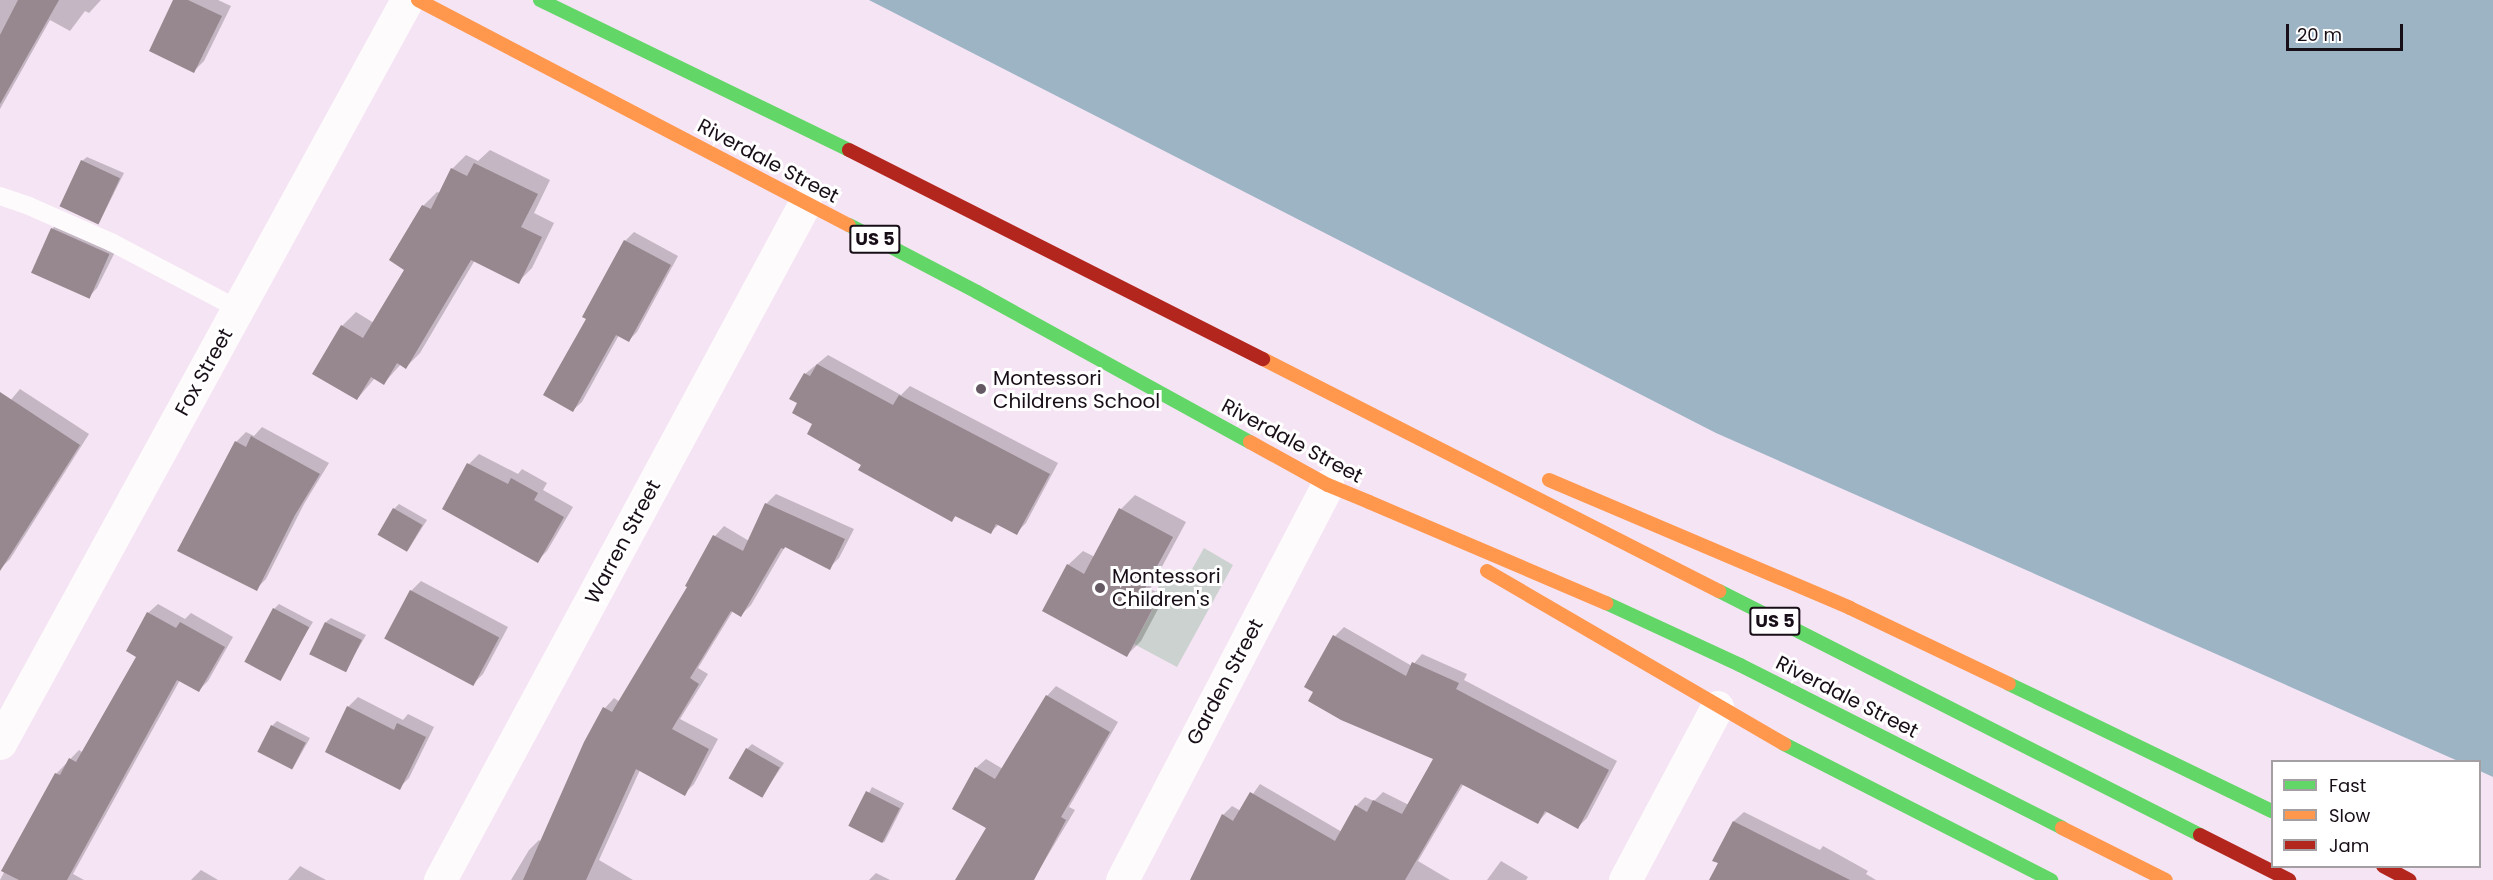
<!DOCTYPE html>
<html>
<head>
<meta charset="utf-8">
<style>
	body { margin:0 }
	#map { position:relative; width:2493px; height:880px; overflow:hidden; background:#f5e4f3; font-family:Poppins,sans-serif }
	div>[style] { position:absolute }
	[style*='--x'] { left:calc(var(--x)*1px); top:calc(var(--y)*1px); width:calc(var(--w)*1px); rotate:calc(var(--a)*1deg) }
	.green>* { inset:0; background:#ccd2cf }
	.water>* { inset:0; background:#9db4c5 }
	.shadow>* { inset:0; background:#0003; transform-origin:0 0 }
	.building>* { inset:0; background:#96888e; transform-origin:0 0 }
	.lane>* { height:18px; margin:-9px; padding:0 9px; transform-origin:9px; border-radius:9px; background:#fefbfd }
	.street>* { height:33px; margin:-16.5px; padding:0 16.5px; transform-origin:16.5px; border-radius:16.5px; background:#fefbfd }
	.fast>* { height:14px; margin:-7px; padding:0 7px; transform-origin:7px; border-radius:7px; background:#63d668 }
	.slow>* { height:14px; margin:-7px; padding:0 7px; transform-origin:7px; border-radius:7px; background:#ff974d }
	.jam>* { height:14px; margin:-7px; padding:0 7px; transform-origin:7px; border-radius:7px; background:#b3261e }
	.dots>* { width:16px; height:16px; translate:-50% -50%; box-sizing:border-box; border:3px solid #fff; border-radius:50% }
	span { translate:-50% -50%; white-space:nowrap; text-align:center; line-height:1.15; -webkit-text-stroke:6px #fff; paint-order:stroke }
	.shield-label span { padding:2px 4px; background:#fff; border:2px solid; border-radius:4px; -webkit-text-stroke-width:0 }
	.shield-label { font-size:18px; color:#180e17; font-weight:700 }
	.street-label { font-size:20px; color:#180e17 }
	.poi-label { font-size:20px; color:#180e17 }
	.left { translate:0 -50%; text-align:left }
	.legend { position:absolute; left:2271px; top:760px; width:210px; height:108px; box-sizing:border-box; background:#fff; border:2px solid #a39fa2; margin:0; padding:8px 10px; list-style:none; font-size:18px; color:#180e17 }
	.legend li { display:flex; align-items:center; gap:12px; height:30px }
	.legend b { width:30px; border:2px solid #a39fa2 }
	.scale { position:absolute; left:2286px; top:24px; width:117px; height:27px; box-sizing:border-box; border:3px solid #180e17; border-top:0; padding-left:8px; font-size:18px; line-height:21px; white-space:nowrap; color:#180e17; -webkit-text-stroke:4px #fff; paint-order:stroke }
</style>
</head>
<body>
<div id="map">
	<div class="green">
		<div style="clip-path:polygon(1204px 548px,1233px 565px,1177px 667px,1134px 644px,1152px 611px,1147px 608px,1165px 575px,1183px 585px)"></div>
	</div>
	<div class="water">
		<div style="clip-path:polygon(869px 0,2493px 0,2493px 777px,2480px 771px,2480px 762px,2458px 761px,1716px 433px)"></div>
	</div>
	<div class="shadow">
		<div style="clip-path:polygon(0 0,101px 0,89px 13px,85px 11px,70px 31px,50px 20px,0 109px)"></div>
		<div style="clip-path:polygon(175px 0,218px 0,231px 6px,204px 61px,194px 71px)"></div>
		<div style="clip-path:polygon(490px 150px,550px 180px,534px 213px,554px 223px,532px 268px,518px 282px,475px 260px,420px 353px,406px 367px,401px 364px,384px 383px,375px 378px,357px 399px,314px 373px,342px 326px,356px 312px,374px 323px,406px 269px,423px 206px,437px 192px,440px 193px,452px 169px,466px 155px,478px 161px)"></div>
		<div style="clip-path:polygon(87px 157px,124px 173px,99px 223px,82px 161px)"></div>
		<div style="clip-path:polygon(62px 219px,119px 244px,97px 288px,88px 298px,52px 229px)"></div>
		<div style="clip-path:polygon(634px 232px,678px 256px,637px 332px,629px 340px,619px 335px,582px 402px,573px 410px,589px 318px,584px 316px,625px 241px)"></div>
		<div style="clip-path:polygon(828px 355px,901px 395px,910px 386px,1058px 463px,1026px 523px,1016px 533px,999px 524px,990px 533px,957px 515px,952px 520px,863px 464px,815px 423px,799px 402px,805px 374px)"></div>
		<div style="clip-path:polygon(20px 389px,89px 434px,10px 559px,0 569px,0 413px)"></div>
		<div style="clip-path:polygon(262px 427px,329px 463px,304px 504px,266px 579px,256px 589px,236px 442px,246px 432px,254px 436px)"></div>
		<div style="clip-path:polygon(479px 454px,518px 474px,522px 469px,547px 483px,543px 490px,573px 507px,547px 551px,537px 561px,469px 464px)"></div>
		<div style="clip-path:polygon(776px 494px,854px 529px,839px 558px,829px 568px,786px 545px,751px 605px,741px 615px,733px 611px,698px 668px,708px 674px,680px 719px,718px 739px,694px 784px,684px 794px,640px 770px,599px 860px,633px 880px,511px 880px,529px 850px,539px 840px,541px 842px,586px 743px,605px 708px,614px 698px,620px 702px,690px 587px,715px 536px,724px 526px,749px 541px,766px 504px)"></div>
		<div style="clip-path:polygon(1135px 495px,1186px 522px,1150px 589px,1165px 596px,1141px 641px,1127px 655px,1068px 565px,1083px 551px,1095px 557px,1121px 509px)"></div>
		<div style="clip-path:polygon(399px 504px,427px 520px,408px 550px,394px 509px)"></div>
		<div style="clip-path:polygon(421px 581px,508px 627px,483px 674px,473px 684px,386px 638px,411px 591px)"></div>
		<div style="clip-path:polygon(158px 604px,185px 619px,191px 613px,233px 637px,208px 681px,199px 690px,180px 680px,73px 874px,84px 880px,0 880px,56px 774px,79px 750px,82px 752px,138px 656px,148px 613px)"></div>
		<div style="clip-path:polygon(279px 604px,313px 622px,277px 680px,274px 609px)"></div>
		<div style="clip-path:polygon(331px 618px,366px 635px,345px 671px,326px 622px)"></div>
		<div style="clip-path:polygon(1344px 627px,1412px 666px,1422px 654px,1467px 674px,1464px 680px,1617px 761px,1587px 818px,1578px 827px,1548px 811px,1538px 822px,1464px 783px,1418px 861px,1450px 880px,1192px 880px,1223px 815px,1232px 806px,1241px 811px,1260px 784px,1342px 832px,1356px 806px,1365px 797px,1374px 801px,1383px 792px,1409px 805px,1436px 759px,1335px 636px)"></div>
		<div style="clip-path:polygon(1056px 686px,1118px 722px,1069px 807px,1075px 810px,1033px 880px,957px 880px,988px 827px,976px 768px,986px 759px,1003px 769px,1047px 696px)"></div>
		<div style="clip-path:polygon(358px 697px,403px 720px,408px 714px,434px 727px,409px 778px,399px 788px,348px 707px)"></div>
		<div style="clip-path:polygon(277px 721px,310px 738px,293px 768px,272px 726px)"></div>
		<div style="clip-path:polygon(752px 744px,784px 763px,762px 796px,747px 749px)"></div>
		<div style="left:872px;top:787px;width:36px;height:44px;rotate:27deg"></div>
		<div style="clip-path:polygon(1744px 812px,1820px 850px,1823px 846px,1868px 871px,1866px 874px,1876px 880px,1711px 880px,1720px 863px,1714px 860px,1734px 821px)"></div>
		<div style="clip-path:polygon(1501px 861px,1528px 877px,1526px 880px,1487px 880px)"></div>
		<div style="clip-path:polygon(300px 866px,326px 880px,288px 880px)"></div>
		<div style="clip-path:polygon(201px 870px,218px 880px,191px 880px)"></div>
		<div style="clip-path:polygon(876px 873px,890px 880px,869px 880px)"></div>
	</div>
	<div class="building">
		<div style="clip-path:polygon(18px 0,59px 0,0 104px,0 35px)"></div>
		<div style="clip-path:polygon(173px 0,188px 0,222px 16px,194px 73px,149px 51px)"></div>
		<div style="left:81px;top:160px;width:43px;height:51px;rotate:25deg"></div>
		<div style="clip-path:polygon(474px 163px,538px 194px,521px 227px,542px 237px,519px 284px,471px 260px,406px 369px,397px 363px,384px 385px,371px 377px,357px 400px,312px 374px,341px 325px,363px 338px,404px 270px,389px 260px,422px 205px,431px 209px,451px 168px,467px 176px)"></div>
		<div style="left:51px;top:228px;width:64px;height:49px;rotate:24deg"></div>
		<div style="clip-path:polygon(624px 240px,671px 265px,629px 342px,616px 335px,573px 412px,543px 395px,586px 319px,582px 317px)"></div>
		<div style="clip-path:polygon(817px 364px,893px 405px,899px 395px,1050px 474px,1017px 535px,996px 524px,991px 534px,955px 516px,952px 522px,858px 470px,861px 465px,807px 434px,812px 424px,792px 413px,797px 403px,789px 399px,804px 373px,810px 376px)"></div>
		<div style="clip-path:polygon(0 392px,80px 445px,0 571px)"></div>
		<div style="clip-path:polygon(251px 436px,320px 474px,295px 515px,257px 591px,177px 551px,235px 441px,246px 447px)"></div>
		<div style="clip-path:polygon(467px 463px,508px 484px,511px 478px,538px 493px,534px 500px,564px 517px,538px 563px,442px 509px)"></div>
		<div style="clip-path:polygon(765px 503px,845px 539px,830px 570px,785px 547px,784px 549px,781px 548px,741px 617px,731px 611px,690px 678px,699px 684px,672px 729px,709px 749px,685px 796px,636px 769px,586px 880px,523px 880px,584px 742px,603px 707px,612px 712px,687px 587px,685px 586px,713px 535px,743px 551px)"></div>
		<div style="left:393px;top:508px;width:34px;height:31px;rotate:30deg"></div>
		<div style="clip-path:polygon(1119px 508px,1173px 537px,1137px 603px,1152px 610px,1127px 657px,1042px 611px,1067px 564px,1084px 574px)"></div>
		<div style="left:410px;top:590px;width:101px;height:55px;rotate:28deg"></div>
		<div style="left:273px;top:608px;width:41px;height:61px;rotate:28deg"></div>
		<div style="clip-path:polygon(147px 612px,176px 628px,180px 622px,225px 647px,199px 692px,177px 680px,67px 880px,19px 880px,1px 871px,55px 773px,60px 775px,69px 758px,76px 762px,136px 657px,126px 651px)"></div>
		<div style="left:325px;top:622px;width:41px;height:36px;rotate:26deg"></div>
		<div style="clip-path:polygon(1333px 635px,1406px 676px,1412px 662px,1459px 683px,1456px 689px,1609px 770px,1578px 829px,1545px 811px,1538px 824px,1461px 784px,1405px 880px,1190px 880px,1222px 814px,1233px 821px,1250px 792px,1335px 841px,1355px 805px,1367px 812px,1373px 800px,1402px 814px,1433px 759px,1341px 720px,1308px 701px,1313px 692px,1304px 687px)"></div>
		<div style="clip-path:polygon(1046px 695px,1110px 732px,1061px 817px,1066px 820px,1034px 880px,955px 880px,986px 828px,952px 809px,975px 767px,995px 779px)"></div>
		<div style="clip-path:polygon(347px 706px,394px 730px,397px 723px,426px 737px,400px 790px,325px 752px)"></div>
		<div style="left:271px;top:725px;width:39px;height:30px;rotate:27deg"></div>
		<div style="left:746px;top:748px;width:39px;height:35px;rotate:30deg"></div>
		<div style="left:866px;top:791px;width:38px;height:39px;rotate:27deg"></div>
		<div style="clip-path:polygon(1733px 821px,1850px 880px,1709px 880px,1718px 863px,1712px 861px)"></div>
	</div>
	<div class="lane">
		<div style="--x:0;--y:196;--w:31;--a:19"></div>
		<div style="--x:29;--y:206;--w:90;--a:23.7"></div>
		<div style="--x:111;--y:242;--w:144;--a:27.8"></div>
	</div>
	<div class="street">
		<div style="--x:0;--y:743;--w:847;--a:-61.29"></div>
		<div style="--x:440;--y:880;--w:769;--a:-61.67"></div>
		<div style="--x:1122;--y:880;--w:445;--a:-62.5"></div>
		<div style="--x:1625;--y:880;--w:196;--a:-62"></div>
	</div>
	<div class="fast">
		<div style="--x:540;--y:0;--w:343;--a:25.9"></div>
		<div style="--x:849;--y:225;--w:144;--a:27.6"></div>
		<div style="--x:977;--y:292;--w:311;--a:28.8"></div>
		<div style="--x:1719;--y:591;--w:539;--a:26.9"></div>
		<div style="--x:1606;--y:603;--w:148;--a:24.8"></div>
		<div style="--x:1740;--y:665;--w:361;--a:26.8"></div>
		<div style="--x:2009;--y:684;--w:292;--a:25.8"></div>
		<div style="--x:1784;--y:744;--w:300;--a:27"></div>
	</div>
	<div class="slow">
		<div style="--x:418;--y:0;--w:486;--a:27.6"></div>
		<div style="--x:1263;--y:359;--w:512;--a:26.97"></div>
		<div style="--x:1250;--y:442;--w:89;--a:28.9"></div>
		<div style="--x:1328;--y:485;--w:44;--a:22.5"></div>
		<div style="--x:1549;--y:480;--w:327;--a:23"></div>
		<div style="--x:1850;--y:608;--w:176;--a:25.5"></div>
		<div style="--x:1369;--y:502;--w:258;--a:23.1"></div>
		<div style="--x:1487;--y:571;--w:344;--a:30.2"></div>
		<div style="--x:2062;--y:828;--w:116;--a:26.6"></div>
	</div>
	<div class="jam">
		<div style="--x:849;--y:150;--w:464;--a:26.8"></div>
		<div style="--x:2200;--y:835;--w:100;--a:26.8"></div>
		<div style="--x:2383;--y:866;--w:30;--a:28"></div>
	</div>
	<div class="dots">
		<div style="left:981px;top:389px;background:#655964"></div>
		<div style="left:1100px;top:588px;background:#655964"></div>
	</div>
	<div class="shield-label">
		<span style="left:875px;top:239px">US 5</span>
		<span style="left:1775px;top:621px">US 5</span>
	</div>
	<div class="street-label">
		<span style="left:768px;top:161px;rotate:28deg">Riverdale Street</span>
		<span style="left:204px;top:372px;rotate:-61deg">Fox Street</span>
		<span style="left:1292px;top:441px;rotate:28deg">Riverdale Street</span>
		<span style="left:623px;top:542px;rotate:-62deg">Warren Street</span>
		<span style="left:1225px;top:682px;rotate:-62deg">Garden Street</span>
		<span style="left:1847px;top:697px;rotate:27deg">Riverdale Street</span>
	</div>
	<div class="poi-label">
		<span class="left" style="left:993px;top:390px">Montessori<br>Childrens School</span>
		<span class="left" style="left:1112px;top:588px">Montessori<br>Children's</span>
	</div>
	<ul class="legend">
	<li><b style="height:8px;background:#63d668"></b>Fast</li>
	<li><b style="height:8px;background:#ff974d"></b>Slow</li>
	<li><b style="height:8px;background:#b3261e"></b>Jam</li>
	</ul>
	<div class="scale">20 m</div>
</div>
</body>
</html>
